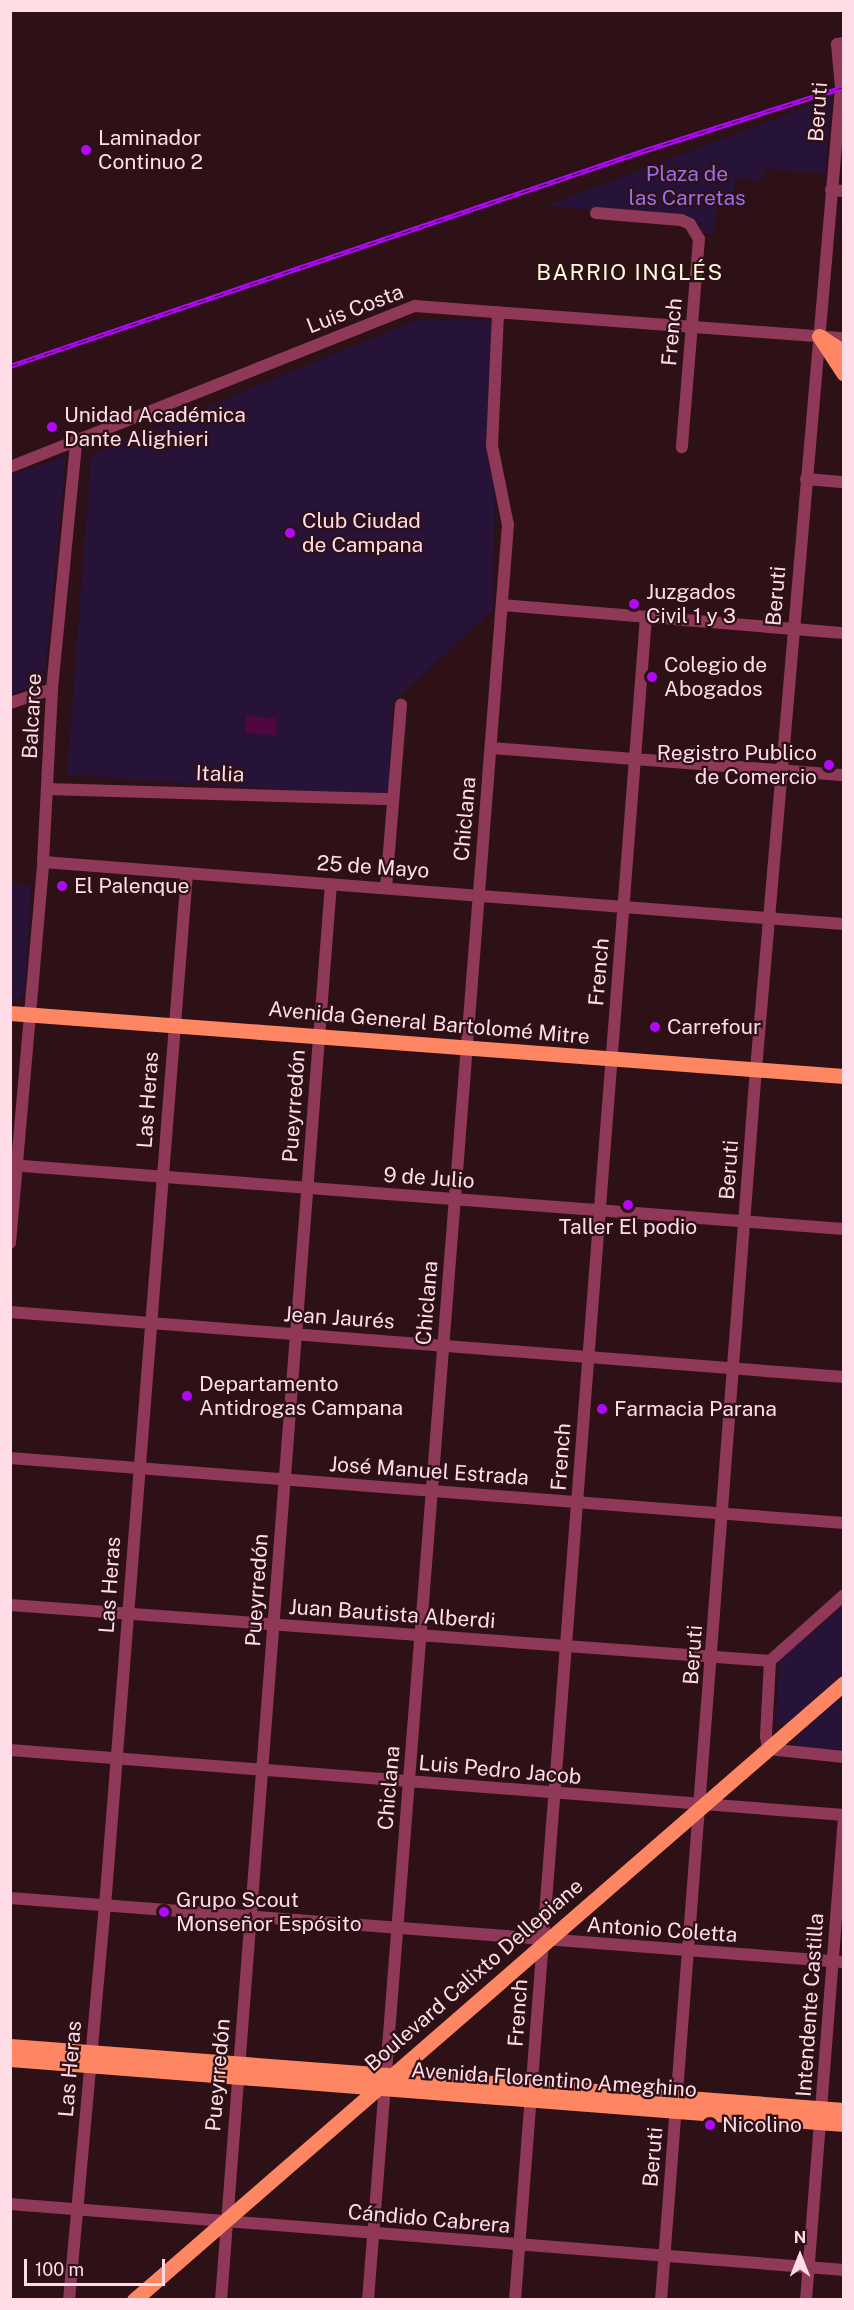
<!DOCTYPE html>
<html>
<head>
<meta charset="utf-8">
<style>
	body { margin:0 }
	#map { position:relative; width:854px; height:2310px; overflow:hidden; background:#2e1017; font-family:"Public Sans",sans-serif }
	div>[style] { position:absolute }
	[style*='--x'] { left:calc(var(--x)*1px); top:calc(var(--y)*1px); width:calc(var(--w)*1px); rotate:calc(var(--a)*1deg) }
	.green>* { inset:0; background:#271238 }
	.water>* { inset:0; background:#4f073f; transform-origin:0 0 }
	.minor>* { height:12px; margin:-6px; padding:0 6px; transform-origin:6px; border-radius:6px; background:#8f3858 }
	.major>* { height:15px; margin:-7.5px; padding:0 7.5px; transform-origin:7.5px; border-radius:7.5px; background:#ff8663 }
	.rail>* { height:5px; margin-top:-2.5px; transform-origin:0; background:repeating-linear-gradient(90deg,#2e1017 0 9px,#b308ff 0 18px); box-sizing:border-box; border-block:2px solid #b308ff }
	.dots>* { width:16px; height:16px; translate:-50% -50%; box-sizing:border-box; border:3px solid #2e1017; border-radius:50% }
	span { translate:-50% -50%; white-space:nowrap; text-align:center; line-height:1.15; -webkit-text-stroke:4.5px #2e1017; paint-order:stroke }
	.street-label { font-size:21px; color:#ffdce6 }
	.poi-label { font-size:21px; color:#ffdce6 }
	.left { translate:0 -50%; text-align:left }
	.right { translate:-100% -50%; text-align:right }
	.park-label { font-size:21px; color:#996feb }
	.neighbourhood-label { font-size:22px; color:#fffede; letter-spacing:1.5px }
	.frame { position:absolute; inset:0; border:12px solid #ffdce6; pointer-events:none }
	.north { position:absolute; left:770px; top:2226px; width:60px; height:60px; -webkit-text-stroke:4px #2e1017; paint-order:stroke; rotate:0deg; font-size:16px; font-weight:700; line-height:24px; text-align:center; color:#ffdce6 }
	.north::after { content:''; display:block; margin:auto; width:21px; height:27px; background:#ffdce6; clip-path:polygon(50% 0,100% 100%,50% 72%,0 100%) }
	.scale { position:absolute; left:24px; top:2259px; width:141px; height:27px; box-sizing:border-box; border:3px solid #ffdce6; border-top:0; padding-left:8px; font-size:18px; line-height:21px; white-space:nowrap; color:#ffdce6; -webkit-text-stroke:4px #2e1017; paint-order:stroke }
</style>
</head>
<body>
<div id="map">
	<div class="green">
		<div style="clip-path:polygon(832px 97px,825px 173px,765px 169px,763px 180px,735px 178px,734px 195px,718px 194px,713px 234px,703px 233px,699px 223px,684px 217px,546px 206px)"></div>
		<div style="clip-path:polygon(418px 319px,498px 321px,493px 610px,393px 702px,388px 797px,67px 775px,91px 455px)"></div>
		<div style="clip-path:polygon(66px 456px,44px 683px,11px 694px,11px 475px)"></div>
		<div style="clip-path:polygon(11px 884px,31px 886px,25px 993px,17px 1002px,11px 1002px)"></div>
		<div style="clip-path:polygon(843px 1605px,843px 1674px,787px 1724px,776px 1725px,779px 1661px)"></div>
		<div style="clip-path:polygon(843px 1694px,843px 1751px,798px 1747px,796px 1735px)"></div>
	</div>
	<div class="water">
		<div style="left:246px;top:716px;width:31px;height:17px;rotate:4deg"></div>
	</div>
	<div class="minor">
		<div style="--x:831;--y:190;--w:13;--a:4"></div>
		<div style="--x:596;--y:213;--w:85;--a:4.7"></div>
		<div style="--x:681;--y:220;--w:10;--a:24"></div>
		<div style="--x:690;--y:224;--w:17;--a:59"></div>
		<div style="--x:699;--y:239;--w:209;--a:94.7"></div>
		<div style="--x:10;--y:467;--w:436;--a:-21.7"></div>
		<div style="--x:415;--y:306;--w:430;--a:4.3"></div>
		<div style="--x:806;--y:479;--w:38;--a:5"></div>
		<div style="--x:502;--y:605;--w:343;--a:4.7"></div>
		<div style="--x:10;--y:703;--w:44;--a:-18.4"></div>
		<div style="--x:491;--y:748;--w:354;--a:4.4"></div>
		<div style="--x:47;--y:789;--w:345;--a:1.7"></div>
		<div style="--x:43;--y:862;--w:803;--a:4.43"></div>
		<div style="--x:386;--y:888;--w:184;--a:-85.3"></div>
		<div style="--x:10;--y:1165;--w:836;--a:4.39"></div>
		<div style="--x:10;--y:1243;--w:382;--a:-85"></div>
		<div style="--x:43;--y:862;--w:173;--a:-87"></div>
		<div style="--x:52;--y:689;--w:247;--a:-84.4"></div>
		<div style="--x:10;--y:1312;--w:837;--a:4.46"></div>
		<div style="--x:10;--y:1458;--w:837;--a:4.46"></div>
		<div style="--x:844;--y:1595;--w:99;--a:138.3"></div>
		<div style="--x:770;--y:1661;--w:75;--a:93.1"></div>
		<div style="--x:766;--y:1736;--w:13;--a:81"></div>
		<div style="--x:768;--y:1749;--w:76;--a:6"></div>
		<div style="--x:10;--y:1605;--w:762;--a:4.21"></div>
		<div style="--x:10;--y:1750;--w:837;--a:4.46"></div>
		<div style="--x:10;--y:1898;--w:836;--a:4.39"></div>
		<div style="--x:10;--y:2204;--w:837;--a:4.52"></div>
		<div style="--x:69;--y:2300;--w:396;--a:-84.8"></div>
		<div style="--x:105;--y:1906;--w:1036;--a:-85.46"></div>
		<div style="--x:221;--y:2300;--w:1420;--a:-85.56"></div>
		<div style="--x:368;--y:2300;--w:1781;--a:-85.49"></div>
		<div style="--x:508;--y:525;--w:81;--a:-101.4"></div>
		<div style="--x:492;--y:446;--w:134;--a:-87.4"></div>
		<div style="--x:515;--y:2300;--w:1687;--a:-85.55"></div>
		<div style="--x:661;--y:2300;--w:1235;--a:-85.59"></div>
		<div style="--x:756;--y:1069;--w:985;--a:-85.05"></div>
		<div style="--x:841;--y:88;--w:44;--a:-95.2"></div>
		<div style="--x:837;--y:44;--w:7;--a:-8"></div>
		<div style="--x:806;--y:2300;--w:481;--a:-85.5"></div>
	</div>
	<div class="major">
		<div style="--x:819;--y:336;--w:45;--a:56.7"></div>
		<div style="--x:821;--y:337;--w:27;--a:33"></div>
		<div style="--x:10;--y:1013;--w:836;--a:4.32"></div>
		<div style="--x:10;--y:2046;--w:836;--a:4.39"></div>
		<div style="--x:10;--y:2059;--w:837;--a:4.46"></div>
		<div style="--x:134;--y:2300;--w:941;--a:-40.99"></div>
	</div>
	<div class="rail">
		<div style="--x:10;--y:366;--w:672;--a:-18.76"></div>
		<div style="--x:646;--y:150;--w:208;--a:-17.7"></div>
	</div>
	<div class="dots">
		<div style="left:86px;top:150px;background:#b308ff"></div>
		<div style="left:52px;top:427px;background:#b308ff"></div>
		<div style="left:290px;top:533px;background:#b308ff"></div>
		<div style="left:634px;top:604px;background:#b308ff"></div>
		<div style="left:652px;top:677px;background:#b308ff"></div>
		<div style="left:829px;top:765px;background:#b308ff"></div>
		<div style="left:62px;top:886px;background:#b308ff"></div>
		<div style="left:655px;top:1027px;background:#b308ff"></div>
		<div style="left:628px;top:1205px;background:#b308ff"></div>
		<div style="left:187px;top:1396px;background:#b308ff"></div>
		<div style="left:602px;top:1409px;background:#b308ff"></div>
		<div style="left:164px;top:1912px;background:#b308ff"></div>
		<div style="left:710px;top:2125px;background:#b308ff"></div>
	</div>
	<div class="street-label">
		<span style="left:818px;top:112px;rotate:-86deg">Beruti</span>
		<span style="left:355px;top:309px;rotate:-21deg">Luis Costa</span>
		<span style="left:672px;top:332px;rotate:-85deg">French</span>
		<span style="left:776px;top:596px;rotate:-85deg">Beruti</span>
		<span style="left:32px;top:716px;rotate:-87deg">Balcarce</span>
		<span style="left:220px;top:774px;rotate:2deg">Italia</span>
		<span style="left:465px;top:819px;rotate:-85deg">Chiclana</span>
		<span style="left:373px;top:867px;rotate:4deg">25 de Mayo</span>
		<span style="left:599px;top:972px;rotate:-85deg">French</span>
		<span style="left:429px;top:1023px;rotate:5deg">Avenida General Bartolomé Mitre</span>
		<span style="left:148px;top:1100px;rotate:-86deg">Las Heras</span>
		<span style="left:294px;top:1106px;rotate:-86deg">Pueyrredón</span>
		<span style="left:729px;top:1170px;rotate:-86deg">Beruti</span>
		<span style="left:429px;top:1178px;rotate:4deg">9 de Julio</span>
		<span style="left:427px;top:1303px;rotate:-85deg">Chiclana</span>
		<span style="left:339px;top:1318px;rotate:4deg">Jean Jaurés</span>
		<span style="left:561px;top:1457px;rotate:-86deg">French</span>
		<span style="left:429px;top:1471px;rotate:4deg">José Manuel Estrada</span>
		<span style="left:110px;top:1585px;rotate:-86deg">Las Heras</span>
		<span style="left:257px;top:1590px;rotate:-86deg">Pueyrredón</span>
		<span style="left:392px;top:1614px;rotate:4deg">Juan Bautista Alberdi</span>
		<span style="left:693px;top:1655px;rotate:-86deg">Beruti</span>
		<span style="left:500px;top:1770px;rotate:5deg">Luis Pedro Jacob</span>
		<span style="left:389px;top:1788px;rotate:-85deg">Chiclana</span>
		<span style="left:662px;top:1930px;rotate:4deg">Antonio Coletta</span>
		<span style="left:474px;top:1975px;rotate:-41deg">Boulevard Calixto Dellepiane</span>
		<span style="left:810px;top:2005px;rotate:-86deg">Intendente Castilla</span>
		<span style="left:518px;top:2013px;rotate:-86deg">French</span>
		<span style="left:70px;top:2069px;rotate:-85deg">Las Heras</span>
		<span style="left:218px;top:2075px;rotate:-85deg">Pueyrredón</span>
		<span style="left:554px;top:2080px;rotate:4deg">Avenida Florentino Ameghino</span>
		<span style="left:653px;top:2157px;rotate:-85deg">Beruti</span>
		<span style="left:429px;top:2219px;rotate:5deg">Cándido Cabrera</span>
	</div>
	<div class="poi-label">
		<span class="left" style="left:98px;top:150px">Laminador<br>Continuo 2</span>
		<span class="left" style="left:64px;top:427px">Unidad Académica<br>Dante Alighieri</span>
		<span class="left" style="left:302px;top:533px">Club Ciudad<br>de Campana</span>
		<span class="left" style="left:646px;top:604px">Juzgados<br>Civil 1 y 3</span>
		<span class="left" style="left:664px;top:677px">Colegio de<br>Abogados</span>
		<span class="right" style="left:817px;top:765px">Registro Publico<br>de Comercio</span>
		<span class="left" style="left:74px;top:886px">El Palenque</span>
		<span class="left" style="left:667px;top:1027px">Carrefour</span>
		<span style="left:628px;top:1227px">Taller El podio</span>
		<span class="left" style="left:199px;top:1396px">Departamento<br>Antidrogas Campana</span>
		<span class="left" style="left:614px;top:1409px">Farmacia Parana</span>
		<span class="left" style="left:176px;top:1912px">Grupo Scout<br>Monseñor Espósito</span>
		<span class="left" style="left:722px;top:2125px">Nicolino</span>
	</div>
	<div class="park-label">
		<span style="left:687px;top:186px">Plaza de<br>las Carretas</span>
	</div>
	<div class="neighbourhood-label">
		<span style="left:630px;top:273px">BARRIO INGLÉS</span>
	</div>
	<div class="frame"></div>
	<div class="north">N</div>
	<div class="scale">100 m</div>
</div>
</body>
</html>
